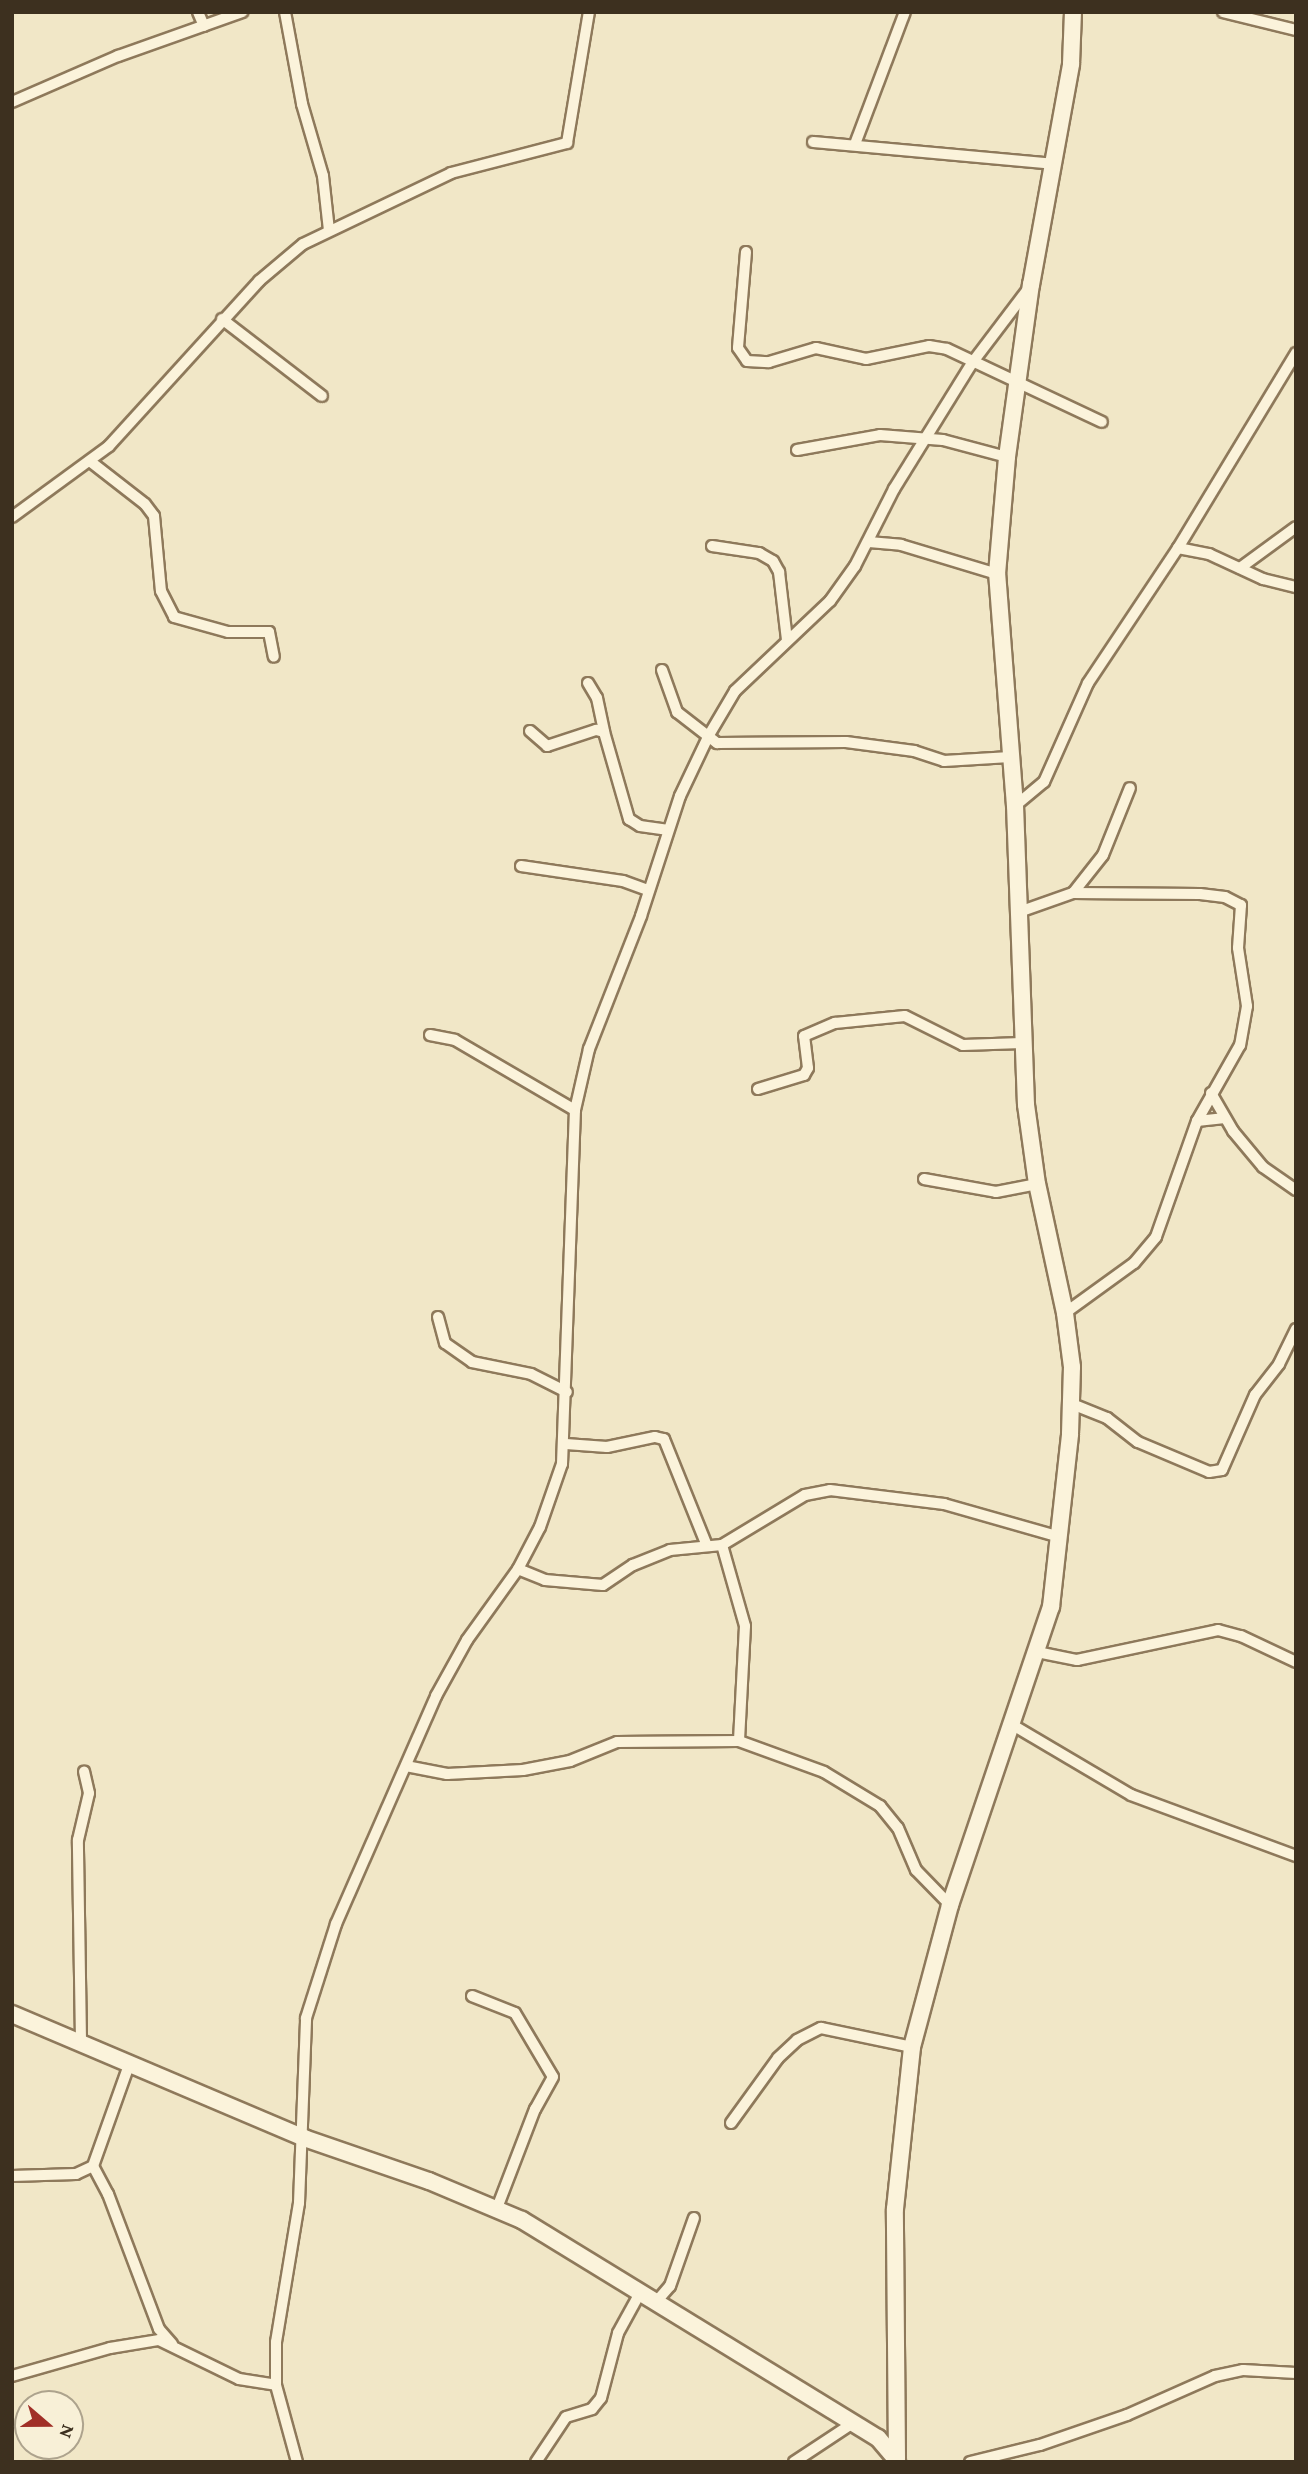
<!DOCTYPE html>
<html>
<head>
<meta charset="utf-8">
<style>
	body { margin:0 }
	#map { position:relative; width:1308px; height:2474px; overflow:hidden; background:#f1e7c7; font-family:"Crimson Pro",serif }
	div>[style] { position:absolute }
	[style*='--x'] { left:calc(var(--x)*1px); top:calc(var(--y)*1px); width:calc(var(--w)*1px); rotate:calc(var(--a)*1deg) }
	.roads { filter:drop-shadow(2px 0 #8e795b) drop-shadow(-2px 0 #8e795b) drop-shadow(0 2px #8e795b) drop-shadow(0 -2px #8e795b) }
	.street>* { height:10px; margin:-5px; padding:0 5px; transform-origin:5px; border-radius:5px; background:#fbf3db }
	.secondary>* { height:16px; margin:-8px; padding:0 8px; transform-origin:8px; border-radius:8px; background:#fbf3db }
	span { translate:-50% -50%; white-space:nowrap; text-align:center; line-height:1.15; -webkit-text-stroke:6px #f8f0d7; paint-order:stroke }
	.frame { position:absolute; inset:0; border:14px solid #3d301f; pointer-events:none }
	.north { position:absolute; left:14px; top:2390px; width:70px; height:70px; box-sizing:border-box; background:#f8f0d7; border:2px solid #ada38d; border-radius:50%; rotate:110deg; font-size:19px; font-weight:700; line-height:28px; text-align:center; color:#3d301f }
	.north::after { content:''; display:block; margin:auto; width:24px; height:32px; background:#a02f27; clip-path:polygon(50% 0,100% 100%,50% 72%,0 100%) }
</style>
</head>
<body>
<div id="map">
	<div class="roads">
		<div class="street">
			<div style="--x:198;--y:12;--w:15;--a:67"></div>
			<div style="--x:285;--y:12;--w:94;--a:79.5"></div>
			<div style="--x:302;--y:104;--w:75;--a:73.7"></div>
			<div style="--x:323;--y:176;--w:54;--a:83.7"></div>
			<div style="--x:1223;--y:12;--w:75;--a:13.9"></div>
			<div style="--x:12;--y:102;--w:116;--a:-23.5"></div>
			<div style="--x:118;--y:56;--w:132;--a:-19.5"></div>
			<div style="--x:813;--y:142;--w:241;--a:5.2"></div>
			<div style="--x:855;--y:144;--w:141;--a:-69.3"></div>
			<div style="--x:746;--y:252;--w:96;--a:94.8"></div>
			<div style="--x:738;--y:348;--w:16;--a:55"></div>
			<div style="--x:747;--y:361;--w:22;--a:3"></div>
			<div style="--x:769;--y:362;--w:49;--a:-16.6"></div>
			<div style="--x:816;--y:348;--w:51;--a:12.4"></div>
			<div style="--x:866;--y:359;--w:64;--a:-11.7"></div>
			<div style="--x:929;--y:346;--w:18;--a:9"></div>
			<div style="--x:947;--y:349;--w:171;--a:25.2"></div>
			<div style="--x:222;--y:319;--w:126;--a:37.6"></div>
			<div style="--x:797;--y:450;--w:84;--a:-10.2"></div>
			<div style="--x:880;--y:435;--w:63;--a:4.5"></div>
			<div style="--x:943;--y:440;--w:66;--a:14.9"></div>
			<div style="--x:91;--y:462;--w:68;--a:37.9"></div>
			<div style="--x:145;--y:504;--w:15;--a:53"></div>
			<div style="--x:154;--y:516;--w:75;--a:84.7"></div>
			<div style="--x:161;--y:591;--w:29;--a:63"></div>
			<div style="--x:174;--y:617;--w:56;--a:15.5"></div>
			<div style="--x:228;--y:632;--w:41;--a:0"></div>
			<div style="--x:269;--y:632;--w:25;--a:79"></div>
			<div style="--x:12;--y:517;--w:120;--a:-36.2"></div>
			<div style="--x:109;--y:446;--w:223;--a:-47.7"></div>
			<div style="--x:259;--y:281;--w:57;--a:-40.1"></div>
			<div style="--x:303;--y:244;--w:164;--a:-25.6"></div>
			<div style="--x:451;--y:173;--w:120;--a:-14.5"></div>
			<div style="--x:567;--y:143;--w:133;--a:-80.5"></div>
			<div style="--x:869;--y:542;--w:32;--a:5"></div>
			<div style="--x:901;--y:545;--w:100;--a:16.8"></div>
			<div style="--x:712;--y:546;--w:48;--a:8.5"></div>
			<div style="--x:759;--y:553;--w:16;--a:30"></div>
			<div style="--x:773;--y:561;--w:13;--a:61"></div>
			<div style="--x:779;--y:572;--w:68;--a:83.3"></div>
			<div style="--x:1178;--y:548;--w:32;--a:11"></div>
			<div style="--x:1209;--y:554;--w:60;--a:24.8"></div>
			<div style="--x:1263;--y:579;--w:34;--a:14"></div>
			<div style="--x:1240;--y:568;--w:69;--a:-36.2"></div>
			<div style="--x:662;--y:670;--w:45;--a:70.3"></div>
			<div style="--x:677;--y:712;--w:51;--a:37.8"></div>
			<div style="--x:717;--y:743;--w:129;--a:-0.4"></div>
			<div style="--x:846;--y:742;--w:69;--a:7.5"></div>
			<div style="--x:914;--y:751;--w:32;--a:18"></div>
			<div style="--x:944;--y:761;--w:66;--a:-3.5"></div>
			<div style="--x:588;--y:683;--w:17;--a:59"></div>
			<div style="--x:597;--y:698;--w:35;--a:78"></div>
			<div style="--x:530;--y:731;--w:23;--a:41"></div>
			<div style="--x:547;--y:746;--w:52;--a:-18.1"></div>
			<div style="--x:596;--y:730;--w:8;--a:14"></div>
			<div style="--x:604;--y:732;--w:91;--a:74"></div>
			<div style="--x:629;--y:819;--w:13;--a:32"></div>
			<div style="--x:640;--y:826;--w:27;--a:8"></div>
			<div style="--x:1015;--y:806;--w:38;--a:-40"></div>
			<div style="--x:1044;--y:782;--w:108;--a:-66"></div>
			<div style="--x:1088;--y:683;--w:162;--a:-56.3"></div>
			<div style="--x:1178;--y:548;--w:228;--a:-58.8"></div>
			<div style="--x:521;--y:866;--w:103;--a:8.4"></div>
			<div style="--x:623;--y:881;--w:27;--a:20"></div>
			<div style="--x:1073;--y:893;--w:48;--a:-51.7"></div>
			<div style="--x:1103;--y:855;--w:72;--a:-68.1"></div>
			<div style="--x:1019;--y:912;--w:57;--a:-19.4"></div>
			<div style="--x:1073;--y:893;--w:127;--a:0.5"></div>
			<div style="--x:1200;--y:894;--w:25;--a:7"></div>
			<div style="--x:1225;--y:897;--w:18;--a:27"></div>
			<div style="--x:1241;--y:905;--w:43;--a:94"></div>
			<div style="--x:1238;--y:948;--w:59;--a:81.2"></div>
			<div style="--x:1247;--y:1006;--w:40;--a:100"></div>
			<div style="--x:1240;--y:1045;--w:87;--a:119.5"></div>
			<div style="--x:1197;--y:1121;--w:123;--a:109.5"></div>
			<div style="--x:1156;--y:1237;--w:34;--a:130"></div>
			<div style="--x:1134;--y:1263;--w:85;--a:144.1"></div>
			<div style="--x:430;--y:1035;--w:25;--a:11"></div>
			<div style="--x:455;--y:1040;--w:139;--a:30.3"></div>
			<div style="--x:758;--y:1089;--w:48;--a:-16.9"></div>
			<div style="--x:804;--y:1075;--w:8;--a:-60"></div>
			<div style="--x:808;--y:1068;--w:32;--a:-97"></div>
			<div style="--x:804;--y:1036;--w:34;--a:-23"></div>
			<div style="--x:835;--y:1023;--w:70;--a:-5.7"></div>
			<div style="--x:905;--y:1016;--w:65;--a:26.6"></div>
			<div style="--x:963;--y:1045;--w:59;--a:-1.9"></div>
			<div style="--x:1211;--y:1093;--w:44;--a:59.9"></div>
			<div style="--x:1233;--y:1131;--w:47;--a:50.2"></div>
			<div style="--x:1263;--y:1167;--w:40;--a:34.9"></div>
			<div style="--x:1197;--y:1121;--w:28;--a:-6"></div>
			<div style="--x:924;--y:1179;--w:73;--a:10.2"></div>
			<div style="--x:996;--y:1192;--w:42;--a:-11"></div>
			<div style="--x:438;--y:1317;--w:27;--a:75"></div>
			<div style="--x:445;--y:1343;--w:33;--a:35"></div>
			<div style="--x:472;--y:1362;--w:60;--a:11.5"></div>
			<div style="--x:531;--y:1374;--w:40;--a:26.6"></div>
			<div style="--x:1072;--y:1404;--w:38;--a:22"></div>
			<div style="--x:1107;--y:1418;--w:39;--a:38"></div>
			<div style="--x:1138;--y:1442;--w:77;--a:22.9"></div>
			<div style="--x:1209;--y:1472;--w:13;--a:-9"></div>
			<div style="--x:1222;--y:1470;--w:82;--a:-66.3"></div>
			<div style="--x:1255;--y:1395;--w:39;--a:-52"></div>
			<div style="--x:1279;--y:1364;--w:39;--a:-64"></div>
			<div style="--x:566;--y:1444;--w:41;--a:4.2"></div>
			<div style="--x:607;--y:1447;--w:49;--a:-11.8"></div>
			<div style="--x:655;--y:1437;--w:9;--a:13"></div>
			<div style="--x:664;--y:1439;--w:115;--a:68.1"></div>
			<div style="--x:722;--y:1545;--w:84;--a:74.1"></div>
			<div style="--x:745;--y:1626;--w:115;--a:93"></div>
			<div style="--x:518;--y:1569;--w:29;--a:22"></div>
			<div style="--x:545;--y:1580;--w:58;--a:4.9"></div>
			<div style="--x:603;--y:1585;--w:36;--a:-34"></div>
			<div style="--x:633;--y:1565;--w:40;--a:-22"></div>
			<div style="--x:670;--y:1550;--w:52;--a:-5.5"></div>
			<div style="--x:722;--y:1545;--w:97;--a:-31.1"></div>
			<div style="--x:805;--y:1495;--w:25;--a:-11"></div>
			<div style="--x:830;--y:1490;--w:115;--a:7"></div>
			<div style="--x:944;--y:1504;--w:121;--a:15.9"></div>
			<div style="--x:1037;--y:1652;--w:41;--a:11.3"></div>
			<div style="--x:1077;--y:1660;--w:144;--a:-12"></div>
			<div style="--x:1218;--y:1630;--w:24;--a:15"></div>
			<div style="--x:1241;--y:1636;--w:61;--a:25.3"></div>
			<div style="--x:1011;--y:1724;--w:139;--a:30.6"></div>
			<div style="--x:1131;--y:1795;--w:176;--a:20.3"></div>
			<div style="--x:406;--y:1766;--w:42;--a:11"></div>
			<div style="--x:447;--y:1774;--w:76;--a:-3"></div>
			<div style="--x:523;--y:1770;--w:48;--a:-10.8"></div>
			<div style="--x:570;--y:1761;--w:51;--a:-22"></div>
			<div style="--x:617;--y:1742;--w:122;--a:-0.5"></div>
			<div style="--x:739;--y:1741;--w:90;--a:20"></div>
			<div style="--x:824;--y:1772;--w:66;--a:31.3"></div>
			<div style="--x:880;--y:1806;--w:28;--a:51"></div>
			<div style="--x:898;--y:1828;--w:46;--a:66.8"></div>
			<div style="--x:916;--y:1870;--w:49;--a:45.8"></div>
			<div style="--x:472;--y:1996;--w:46;--a:21.6"></div>
			<div style="--x:515;--y:2013;--w:74;--a:59.3"></div>
			<div style="--x:553;--y:2077;--w:37;--a:119"></div>
			<div style="--x:535;--y:2109;--w:106;--a:111"></div>
			<div style="--x:81;--y:2041;--w:201;--a:-90.9"></div>
			<div style="--x:78;--y:1840;--w:48;--a:-76.8"></div>
			<div style="--x:89;--y:1793;--w:22;--a:-103"></div>
			<div style="--x:731;--y:2123;--w:80;--a:-54.1"></div>
			<div style="--x:778;--y:2058;--w:26;--a:-43"></div>
			<div style="--x:797;--y:2040;--w:27;--a:-27"></div>
			<div style="--x:821;--y:2028;--w:93;--a:11.8"></div>
			<div style="--x:93;--y:2166;--w:32;--a:62"></div>
			<div style="--x:108;--y:2194;--w:144;--a:69.3"></div>
			<div style="--x:159;--y:2329;--w:20;--a:49"></div>
			<div style="--x:12;--y:2176;--w:64;--a:-1.8"></div>
			<div style="--x:76;--y:2174;--w:19;--a:-25"></div>
			<div style="--x:93;--y:2166;--w:107;--a:-70.4"></div>
			<div style="--x:656;--y:2302;--w:21;--a:-49"></div>
			<div style="--x:670;--y:2286;--w:72;--a:-70.6"></div>
			<div style="--x:12;--y:2376;--w:102;--a:-15.9"></div>
			<div style="--x:110;--y:2348;--w:50;--a:-9.3"></div>
			<div style="--x:159;--y:2340;--w:89;--a:26"></div>
			<div style="--x:239;--y:2379;--w:37;--a:9"></div>
			<div style="--x:297;--y:2462;--w:80;--a:-105.3"></div>
			<div style="--x:276;--y:2385;--w:43;--a:-90"></div>
			<div style="--x:276;--y:2342;--w:141;--a:-80.6"></div>
			<div style="--x:299;--y:2203;--w:185;--a:-87.8"></div>
			<div style="--x:306;--y:2018;--w:99;--a:-72.3"></div>
			<div style="--x:336;--y:1924;--w:249;--a:-66.3"></div>
			<div style="--x:436;--y:1696;--w:64;--a:-61"></div>
			<div style="--x:467;--y:1640;--w:87;--a:-54.3"></div>
			<div style="--x:518;--y:1569;--w:47;--a:-62.4"></div>
			<div style="--x:540;--y:1527;--w:67;--a:-70.8"></div>
			<div style="--x:562;--y:1464;--w:354;--a:-87.9"></div>
			<div style="--x:575;--y:1110;--w:63;--a:-77.1"></div>
			<div style="--x:589;--y:1049;--w:143;--a:-68.6"></div>
			<div style="--x:641;--y:916;--w:126;--a:-72"></div>
			<div style="--x:680;--y:796;--w:68;--a:-64.6"></div>
			<div style="--x:709;--y:735;--w:51;--a:-59.4"></div>
			<div style="--x:735;--y:691;--w:131;--a:-43.5"></div>
			<div style="--x:830;--y:601;--w:43;--a:-54.5"></div>
			<div style="--x:855;--y:566;--w:86;--a:-63.1"></div>
			<div style="--x:894;--y:489;--w:148;--a:-58.2"></div>
			<div style="--x:972;--y:363;--w:94;--a:-52.8"></div>
			<div style="--x:536;--y:2462;--w:54;--a:-56.3"></div>
			<div style="--x:566;--y:2417;--w:27;--a:-17"></div>
			<div style="--x:592;--y:2409;--w:14;--a:-51"></div>
			<div style="--x:601;--y:2398;--w:67;--a:-75.3"></div>
			<div style="--x:618;--y:2333;--w:46;--a:-61.2"></div>
			<div style="--x:794;--y:2462;--w:71;--a:-33.5"></div>
			<div style="--x:970;--y:2462;--w:72;--a:-13.7"></div>
			<div style="--x:1040;--y:2445;--w:92;--a:-19"></div>
			<div style="--x:1127;--y:2415;--w:96;--a:-23.9"></div>
			<div style="--x:1215;--y:2376;--w:29;--a:-12"></div>
			<div style="--x:1243;--y:2370;--w:53;--a:3.2"></div>
		</div>
		<div class="secondary">
			<div style="--x:12;--y:2014;--w:317;--a:23"></div>
			<div style="--x:304;--y:2138;--w:132;--a:19"></div>
			<div style="--x:429;--y:2181;--w:101;--a:22.8"></div>
			<div style="--x:522;--y:2220;--w:417;--a:31.5"></div>
			<div style="--x:878;--y:2438;--w:30;--a:50"></div>
			<div style="--x:897;--y:2458;--w:249;--a:-90.5"></div>
			<div style="--x:895;--y:2209;--w:163;--a:-84"></div>
			<div style="--x:912;--y:2047;--w:147;--a:-75"></div>
			<div style="--x:950;--y:1905;--w:315;--a:-71.3"></div>
			<div style="--x:1051;--y:1607;--w:174;--a:-83.7"></div>
			<div style="--x:1070;--y:1434;--w:67;--a:-88.3"></div>
			<div style="--x:1072;--y:1367;--w:54;--a:-97.4"></div>
			<div style="--x:1065;--y:1313;--w:132;--a:-102.2"></div>
			<div style="--x:1037;--y:1184;--w:80;--a:-97.9"></div>
			<div style="--x:1026;--y:1105;--w:299;--a:-92.1"></div>
			<div style="--x:1015;--y:806;--w:233;--a:-94.4"></div>
			<div style="--x:997;--y:574;--w:117;--a:-85.1"></div>
			<div style="--x:1007;--y:457;--w:174;--a:-82.1"></div>
			<div style="--x:1031;--y:285;--w:225;--a:-79.7"></div>
			<div style="--x:1071;--y:64;--w:52;--a:-87.8"></div>
		</div>
	</div>
	<div class="frame"></div>
	<div class="north">N</div>
</div>
</body>
</html>
